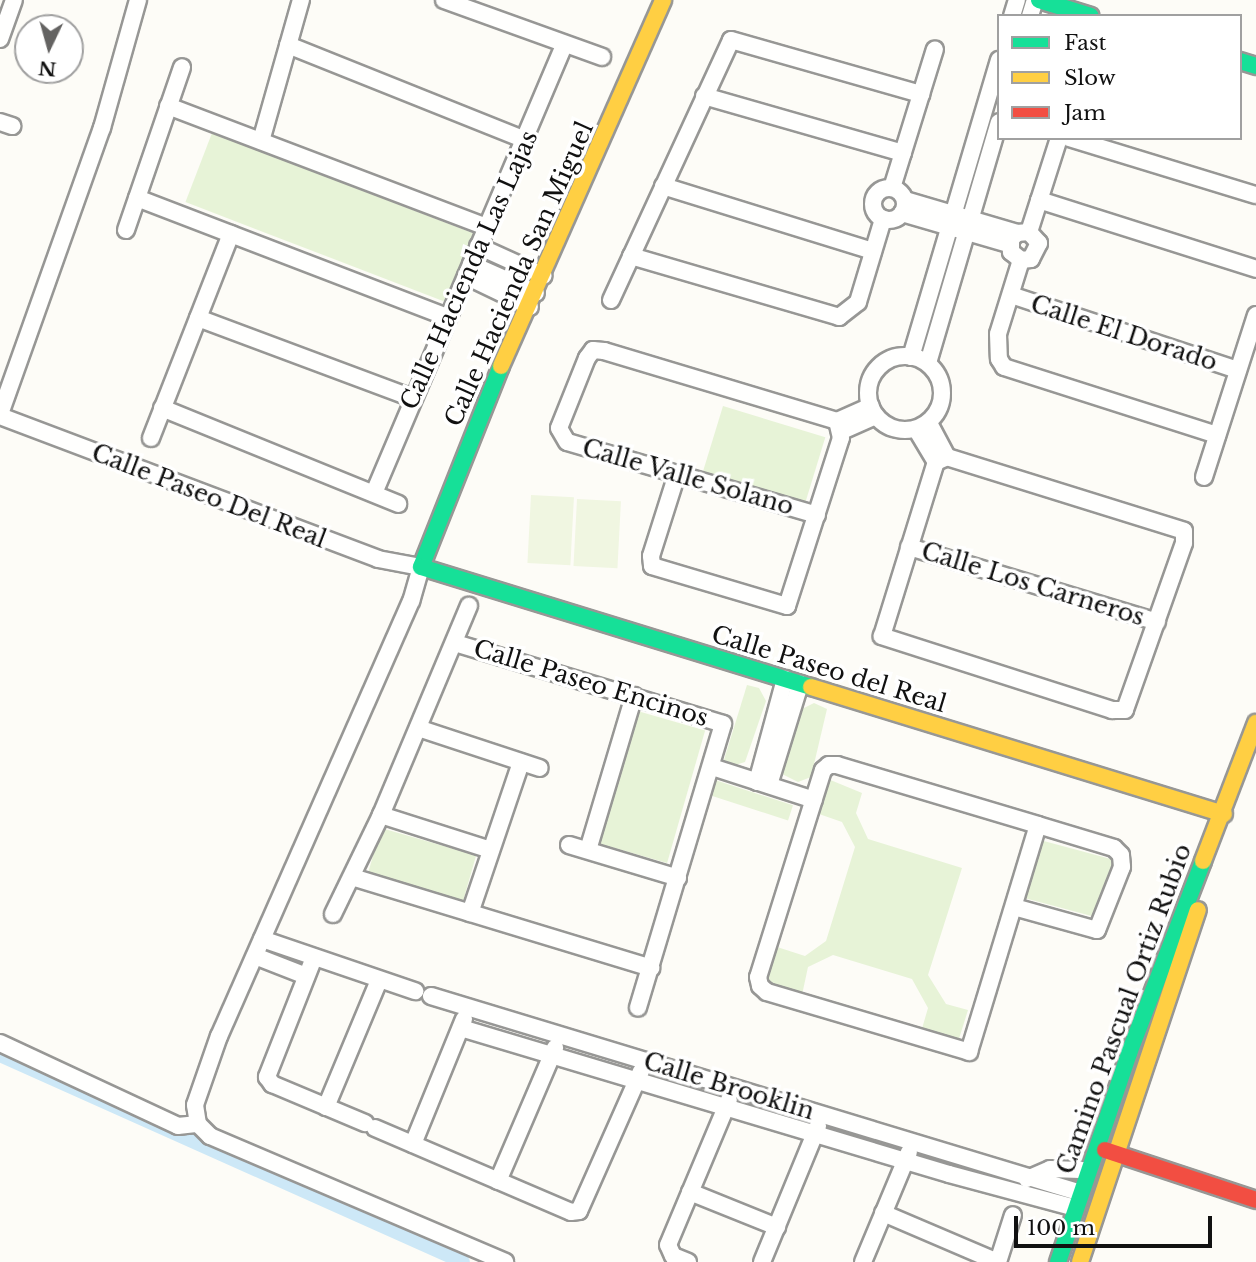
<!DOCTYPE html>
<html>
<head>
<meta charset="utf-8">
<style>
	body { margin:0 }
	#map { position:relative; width:1256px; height:1262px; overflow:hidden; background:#fdfcf7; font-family:"Libre Baskerville",serif }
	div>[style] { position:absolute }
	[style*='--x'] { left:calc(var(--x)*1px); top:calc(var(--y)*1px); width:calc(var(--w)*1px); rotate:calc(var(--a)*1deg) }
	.green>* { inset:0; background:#e7f3d7; transform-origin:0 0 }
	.pitch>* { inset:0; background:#f0f6e1; transform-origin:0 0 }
	.canal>* { height:14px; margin:-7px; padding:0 7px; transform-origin:7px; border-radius:7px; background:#cde8f7 }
	.roads { filter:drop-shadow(2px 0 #979795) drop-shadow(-2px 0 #979795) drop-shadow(0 2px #979795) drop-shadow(0 -2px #979795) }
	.street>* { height:16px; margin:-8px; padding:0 8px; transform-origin:8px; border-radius:8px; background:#fffffe }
	.street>.ring { margin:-8px; padding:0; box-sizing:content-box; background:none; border:16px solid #fffffe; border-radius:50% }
	.fast>* { height:16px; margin:-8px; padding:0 8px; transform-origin:8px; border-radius:8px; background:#16e098 }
	.slow>* { height:16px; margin:-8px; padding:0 8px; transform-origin:8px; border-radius:8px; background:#ffcf43 }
	.jam>* { height:16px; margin:-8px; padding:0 8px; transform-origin:8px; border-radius:8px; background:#f24e42 }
	span { translate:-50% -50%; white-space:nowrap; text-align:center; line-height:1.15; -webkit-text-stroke:7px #fff; paint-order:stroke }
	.street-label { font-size:24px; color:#111 }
	.legend { position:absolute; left:997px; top:14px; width:245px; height:126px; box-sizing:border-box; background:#fff; border:2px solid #a0a0a0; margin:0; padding:9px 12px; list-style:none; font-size:21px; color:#111 }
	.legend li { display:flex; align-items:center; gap:14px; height:35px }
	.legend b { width:35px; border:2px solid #a0a0a0 }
	.north { position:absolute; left:14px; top:14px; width:70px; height:70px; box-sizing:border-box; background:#fff; border:2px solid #a0a0a0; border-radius:50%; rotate:185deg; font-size:19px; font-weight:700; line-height:28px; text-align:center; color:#111 }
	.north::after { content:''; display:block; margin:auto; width:24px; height:32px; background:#646362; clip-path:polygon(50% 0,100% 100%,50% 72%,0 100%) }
	.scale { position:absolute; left:1014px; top:1216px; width:198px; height:32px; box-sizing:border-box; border:4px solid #111; border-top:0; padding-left:9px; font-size:21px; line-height:24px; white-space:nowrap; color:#111; -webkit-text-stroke:5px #fff; paint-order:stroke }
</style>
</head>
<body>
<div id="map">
	<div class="green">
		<div style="left:212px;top:133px;width:280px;height:74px;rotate:21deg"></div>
		<div style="left:723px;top:406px;width:107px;height:68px;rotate:17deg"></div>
		<div style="clip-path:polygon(747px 685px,759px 688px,766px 701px,745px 762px,732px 766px,723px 763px)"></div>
		<div style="clip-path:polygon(814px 703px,827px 709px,811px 777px,798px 782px,780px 773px,800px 710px)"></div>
		<div style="left:634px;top:710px;width:74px;height:138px;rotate:16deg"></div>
		<div style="clip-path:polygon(828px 779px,862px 793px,856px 813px,868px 839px,962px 868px,928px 975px,946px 1004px,968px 1010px,958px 1042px,921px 1032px,928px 1008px,912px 979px,833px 955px,808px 967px,802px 995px,765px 982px,774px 946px,805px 956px,826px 941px,855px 847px,842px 822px,819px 814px)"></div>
		<div style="left:715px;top:780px;width:82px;height:16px;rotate:18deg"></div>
		<div style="left:381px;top:828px;width:99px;height:49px;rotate:16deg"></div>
		<div style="left:1040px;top:840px;width:81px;height:60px;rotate:15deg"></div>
	</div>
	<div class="pitch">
		<div style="left:531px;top:495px;width:43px;height:68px;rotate:3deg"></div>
		<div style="left:577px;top:499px;width:44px;height:67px;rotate:3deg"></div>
	</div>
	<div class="canal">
		<div style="--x:0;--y:1055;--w:507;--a:24.09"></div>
	</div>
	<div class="roads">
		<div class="street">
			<div style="--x:444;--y:0;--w:168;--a:19.8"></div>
			<div style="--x:1012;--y:16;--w:17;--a:-73"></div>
			<div style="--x:1030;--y:16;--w:17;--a:-73"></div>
			<div style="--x:0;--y:39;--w:41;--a:-70.3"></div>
			<div style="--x:288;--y:45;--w:256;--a:21.8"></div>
			<div style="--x:704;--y:96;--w:207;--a:16"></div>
			<div style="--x:168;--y:106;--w:340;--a:20.8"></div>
			<div style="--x:0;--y:122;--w:13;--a:18"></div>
			<div style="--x:1069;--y:138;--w:195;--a:17"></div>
			<div style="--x:261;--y:141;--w:147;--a:-74.2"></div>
			<div style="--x:663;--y:186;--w:220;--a:17.2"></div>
			<div style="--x:892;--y:188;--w:145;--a:-72.8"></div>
			<div class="ring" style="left:873px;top:188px;width:16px;height:16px"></div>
			<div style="--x:137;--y:198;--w:332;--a:21"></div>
			<div style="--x:905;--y:200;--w:117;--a:16.4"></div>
			<div style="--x:1017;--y:233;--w:12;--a:-5"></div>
			<div style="--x:1029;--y:232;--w:15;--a:48"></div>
			<div style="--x:1039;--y:243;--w:18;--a:117"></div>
			<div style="--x:1031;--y:259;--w:10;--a:174"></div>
			<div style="--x:1021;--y:260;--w:13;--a:-141"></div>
			<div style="--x:1011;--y:252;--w:13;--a:-90"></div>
			<div style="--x:1011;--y:239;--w:8;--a:-45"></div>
			<div style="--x:1039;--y:200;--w:228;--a:17.6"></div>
			<div style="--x:902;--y:213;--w:111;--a:16.2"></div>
			<div style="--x:126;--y:230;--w:172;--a:-71"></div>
			<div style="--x:1029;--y:232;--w:99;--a:-72.3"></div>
			<div style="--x:478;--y:246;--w:72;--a:24.4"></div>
			<div style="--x:631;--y:256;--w:217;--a:16.3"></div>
			<div style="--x:839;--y:317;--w:24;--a:-38"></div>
			<div style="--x:858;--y:302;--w:87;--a:-73.2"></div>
			<div style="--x:1021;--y:260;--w:77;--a:107.3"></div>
			<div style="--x:998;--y:334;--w:25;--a:88"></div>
			<div style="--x:999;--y:359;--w:9;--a:58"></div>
			<div style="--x:1004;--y:367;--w:224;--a:17.7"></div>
			<div style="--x:471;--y:264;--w:71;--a:24"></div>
			<div style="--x:466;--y:276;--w:71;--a:25.8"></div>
			<div style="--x:1011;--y:295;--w:239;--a:18.3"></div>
			<div style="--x:611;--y:300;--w:286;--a:-65.2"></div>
			<div style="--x:731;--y:40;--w:198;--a:15.9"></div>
			<div style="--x:198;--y:318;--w:228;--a:20.5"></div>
			<div class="ring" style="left:868px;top:356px;width:58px;height:58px"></div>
			<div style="--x:911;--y:357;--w:310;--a:-73.5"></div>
			<div style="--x:928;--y:363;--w:251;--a:-73.6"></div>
			<div style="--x:162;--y:408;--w:255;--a:22.1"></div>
			<div style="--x:0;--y:414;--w:304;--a:-70.4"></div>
			<div style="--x:102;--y:128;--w:133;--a:-74.3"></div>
			<div style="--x:0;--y:416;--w:404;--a:20.7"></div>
			<div style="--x:378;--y:559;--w:44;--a:10.5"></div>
			<div style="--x:421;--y:567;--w:35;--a:106"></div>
			<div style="--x:411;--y:601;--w:475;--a:113.8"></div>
			<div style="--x:219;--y:1036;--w:73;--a:109.2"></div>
			<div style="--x:195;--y:1105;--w:19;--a:81"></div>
			<div style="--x:198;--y:1124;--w:17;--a:45"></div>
			<div style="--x:210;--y:1136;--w:321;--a:23.1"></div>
			<div style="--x:929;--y:423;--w:38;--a:62"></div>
			<div style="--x:916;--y:429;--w:39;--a:59"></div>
			<div style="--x:842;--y:431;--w:37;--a:-24"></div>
			<div style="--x:151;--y:438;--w:219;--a:-68.6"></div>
			<div style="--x:947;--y:457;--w:248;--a:17.3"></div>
			<div style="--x:1184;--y:531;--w:12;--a:90"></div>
			<div style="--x:1184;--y:543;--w:177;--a:109.5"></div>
			<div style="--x:1125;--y:710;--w:13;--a:180"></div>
			<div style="--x:1112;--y:710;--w:242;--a:-162.2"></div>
			<div style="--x:882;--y:636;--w:182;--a:-72.8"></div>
			<div style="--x:936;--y:462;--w:12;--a:-24"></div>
			<div style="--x:677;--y:474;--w:86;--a:107.6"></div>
			<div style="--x:651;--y:556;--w:10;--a:84"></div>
			<div style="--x:652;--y:566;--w:141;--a:16.5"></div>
			<div style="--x:787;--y:606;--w:176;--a:-72.2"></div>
			<div style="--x:841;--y:438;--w:17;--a:-103"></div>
			<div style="--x:1204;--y:477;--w:170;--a:-72.2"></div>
			<div style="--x:374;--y:493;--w:486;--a:-67"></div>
			<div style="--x:817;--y:515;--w:260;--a:-163.7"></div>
			<div style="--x:567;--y:442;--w:16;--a:-120"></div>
			<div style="--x:559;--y:428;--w:75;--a:-68.2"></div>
			<div style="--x:587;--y:358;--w:10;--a:-53"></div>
			<div style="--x:593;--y:350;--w:11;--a:5"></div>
			<div style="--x:604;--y:351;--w:243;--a:16.7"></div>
			<div style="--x:837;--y:421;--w:37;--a:-24"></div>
			<div style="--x:909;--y:547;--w:259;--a:16.8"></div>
			<div style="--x:455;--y:643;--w:280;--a:16.8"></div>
			<div style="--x:723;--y:724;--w:296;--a:106.7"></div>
			<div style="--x:418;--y:728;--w:128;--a:18.2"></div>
			<div style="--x:712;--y:767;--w:107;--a:17.9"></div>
			<div style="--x:757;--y:782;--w:107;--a:-74.8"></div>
			<div style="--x:769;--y:785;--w:106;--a:-72.9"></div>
			<div style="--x:381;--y:815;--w:115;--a:17.7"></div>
			<div style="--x:569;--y:845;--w:114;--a:16.8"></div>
			<div style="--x:588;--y:850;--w:161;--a:-73.4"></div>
			<div style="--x:352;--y:877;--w:313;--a:16.9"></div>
			<div style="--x:1014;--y:907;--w:86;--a:15.5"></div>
			<div style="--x:1097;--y:930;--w:68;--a:-68.4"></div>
			<div style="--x:1122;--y:867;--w:12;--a:-95"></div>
			<div style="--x:1121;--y:855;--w:10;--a:-135"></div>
			<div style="--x:1114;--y:848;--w:79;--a:-163.2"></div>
			<div style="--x:1038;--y:825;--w:210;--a:-163.4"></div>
			<div style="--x:837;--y:765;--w:8;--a:180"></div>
			<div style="--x:829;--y:765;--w:8;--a:140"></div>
			<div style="--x:823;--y:770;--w:217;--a:107.4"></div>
			<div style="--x:758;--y:977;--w:9;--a:77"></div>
			<div style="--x:760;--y:986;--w:9;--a:41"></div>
			<div style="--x:767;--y:992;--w:211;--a:16.5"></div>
			<div style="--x:969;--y:1052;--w:237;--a:-73.1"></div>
			<div style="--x:470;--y:913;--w:159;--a:-71.3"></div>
			<div style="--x:333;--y:914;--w:110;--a:-64.1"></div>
			<div style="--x:381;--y:815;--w:227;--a:-67.2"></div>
			<div style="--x:262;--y:939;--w:162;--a:18.8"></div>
			<div style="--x:255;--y:956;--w:55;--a:21.4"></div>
			<div style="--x:313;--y:960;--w:126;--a:111.5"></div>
			<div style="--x:267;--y:1077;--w:9;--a:54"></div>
			<div style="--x:272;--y:1084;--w:101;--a:22.8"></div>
			<div style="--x:431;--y:996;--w:679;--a:16.86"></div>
			<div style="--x:461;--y:1028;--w:509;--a:16.66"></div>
			<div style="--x:949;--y:1174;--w:131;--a:15"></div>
			<div style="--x:0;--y:1043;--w:196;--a:25"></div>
			<div style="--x:178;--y:1126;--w:20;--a:-6"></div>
			<div style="--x:326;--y:1107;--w:138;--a:-67.3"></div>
			<div style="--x:375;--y:1128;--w:213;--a:23.2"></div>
			<div style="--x:571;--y:1212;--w:8;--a:-7"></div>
			<div style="--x:579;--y:1211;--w:153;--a:-66.1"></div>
			<div style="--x:413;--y:1144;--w:135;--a:-67.8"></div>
			<div style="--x:1027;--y:1179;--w:25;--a:-23"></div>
			<div style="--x:1050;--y:1169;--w:38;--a:2"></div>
			<div style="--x:498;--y:1181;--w:145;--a:-66.8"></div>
			<div style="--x:690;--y:1192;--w:94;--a:21.9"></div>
			<div style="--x:883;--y:1213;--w:125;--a:23.1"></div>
			<div style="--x:688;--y:1262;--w:16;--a:-158"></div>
			<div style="--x:673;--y:1256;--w:12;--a:-114"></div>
			<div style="--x:668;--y:1245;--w:157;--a:-67.2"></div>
			<div style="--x:762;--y:1262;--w:147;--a:-67.6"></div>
			<div style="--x:863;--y:1262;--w:119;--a:-67.3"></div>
			<div style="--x:998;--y:1262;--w:49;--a:-72.3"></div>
		</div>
		<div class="fast">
			<div style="--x:1039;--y:0;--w:54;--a:17.1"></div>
			<div style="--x:1240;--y:61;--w:17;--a:17"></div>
			<div style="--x:501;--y:366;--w:216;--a:111.7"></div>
			<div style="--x:421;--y:567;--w:408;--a:17.1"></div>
			<div style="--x:1058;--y:1262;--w:221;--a:-71.2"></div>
			<div style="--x:1129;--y:1053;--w:206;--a:-68.9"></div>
		</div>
		<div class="slow">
			<div style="--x:501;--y:366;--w:400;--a:-66.1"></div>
			<div style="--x:811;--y:687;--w:432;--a:17.1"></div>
			<div style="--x:1203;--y:861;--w:148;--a:-69"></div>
			<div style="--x:1080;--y:1262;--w:371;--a:-71.5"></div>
		</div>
		<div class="jam">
			<div style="--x:1105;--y:1150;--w:159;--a:18.3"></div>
		</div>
	</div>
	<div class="street-label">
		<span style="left:469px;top:270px;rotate:-66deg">Calle Hacienda Las Lajas</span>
		<span style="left:519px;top:274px;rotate:-66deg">Calle Hacienda San Miguel</span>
		<span style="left:1124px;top:333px;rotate:18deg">Calle El Dorado</span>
		<span style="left:688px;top:477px;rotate:16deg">Calle Valle Solano</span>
		<span style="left:209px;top:496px;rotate:21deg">Calle Paseo Del Real</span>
		<span style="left:1033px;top:584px;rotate:17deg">Calle Los Carneros</span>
		<span style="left:829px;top:669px;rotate:17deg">Calle Paseo del Real</span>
		<span style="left:591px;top:683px;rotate:17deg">Calle Paseo Encinos</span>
		<span style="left:1124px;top:1009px;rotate:-70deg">Camino Pascual Ortiz Rubio</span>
		<span style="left:729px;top:1086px;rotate:17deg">Calle Brooklin</span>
	</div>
	<ul class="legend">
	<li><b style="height:9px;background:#16e098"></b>Fast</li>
	<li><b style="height:9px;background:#ffcf43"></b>Slow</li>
	<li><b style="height:9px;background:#f24e42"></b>Jam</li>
	</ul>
	<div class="north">N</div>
	<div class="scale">100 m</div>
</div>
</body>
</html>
